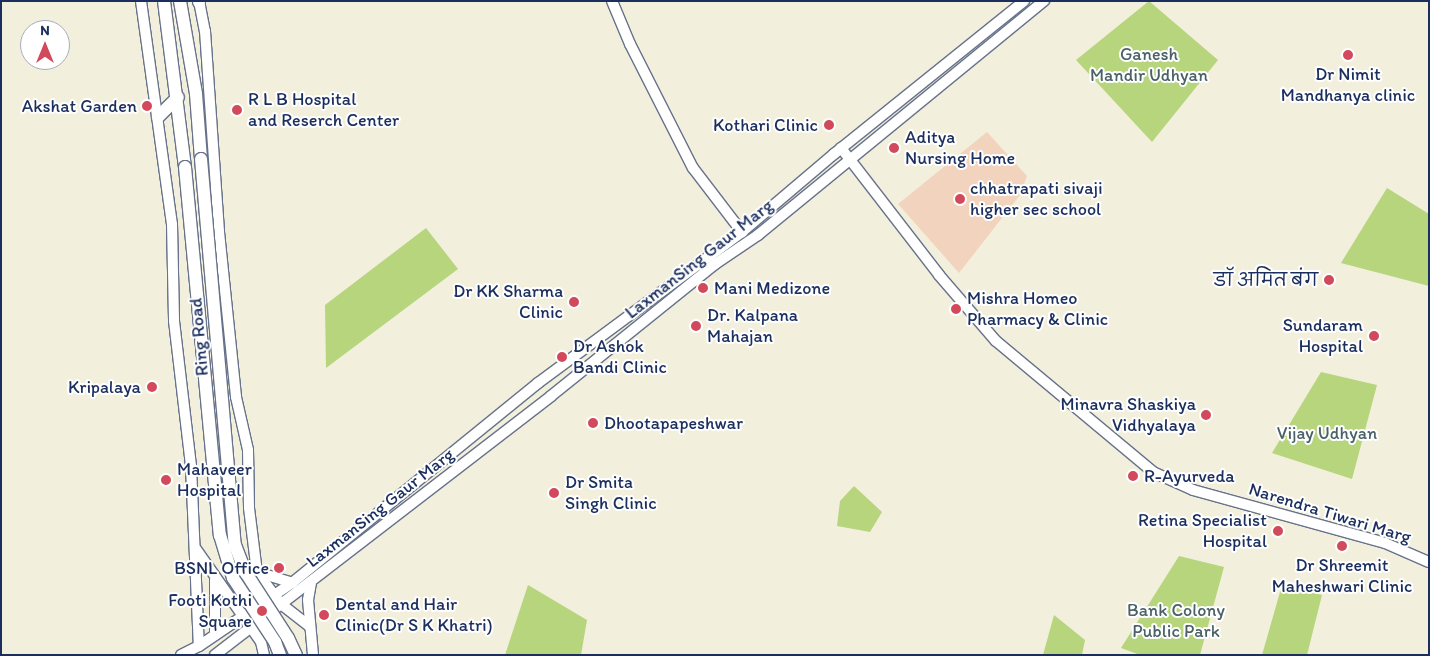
<!DOCTYPE html>
<html>
<head>
<meta charset="utf-8">
<style>
	body { margin:0 }
	#map { position:relative; width:1430px; height:656px; overflow:hidden; background:#f3efdd; font-family:Itim,"Playpen Sans Deva",sans-serif }
	div>[style] { position:absolute }
	[style*='--x'] { left:calc(var(--x)*1px); top:calc(var(--y)*1px); width:calc(var(--w)*1px); rotate:calc(var(--a)*1deg) }
	.built>* { inset:0; background:#f2d4be }
	.green>* { inset:0; background:#b6d57c }
	.roads { filter:drop-shadow(1px 0 #67728a) drop-shadow(-1px 0 #67728a) drop-shadow(0 1px #67728a) drop-shadow(0 -1px #67728a) }
	.secondary>* { height:10px; margin:-5px; padding:0 5px; transform-origin:5px; border-radius:5px; background:#fff }
	.highway>* { height:12px; margin:-6px; padding:0 6px; transform-origin:6px; border-radius:6px; background:#fff }
	.bridges { filter:drop-shadow(1px 0 #67728a) drop-shadow(-1px 0 #67728a) drop-shadow(0 1px #67728a) drop-shadow(0 -1px #67728a) }
	.highway-bridge>* { height:12px; margin:-6px; padding:0 6px; transform-origin:6px; border-radius:6px; background:#fff }
	.dots>* { width:14px; height:14px; translate:-50% -50%; box-sizing:border-box; border:2px solid #fff; border-radius:50% }
	span { translate:-50% -50%; white-space:nowrap; text-align:center; line-height:1.15; -webkit-text-stroke:4px #fff; paint-order:stroke }
	.park-label { font-size:18px; color:#4a6167 }
	.poi-label { font-size:18px; color:#1b2f5e }
	.left { translate:0 -50%; text-align:left }
	.right { translate:-100% -50%; text-align:right }
	.street-label { font-size:18px; color:#1b2f5e }
	.frame { position:absolute; inset:0; border:2px solid #1b2f5e; pointer-events:none }
	.north { position:absolute; left:20px; top:20px; width:50px; height:50px; box-sizing:border-box; background:#fff; border:1px solid #a4acbf; border-radius:50%; rotate:0deg; font-size:14px; font-weight:700; line-height:20px; text-align:center; color:#1b2f5e }
	.north::after { content:''; display:block; margin:auto; width:18px; height:22px; background:#d1495b; clip-path:polygon(50% 0,100% 100%,50% 72%,0 100%) }
</style>
</head>
<body>
<div id="map">
	<div class="built">
		<div style="clip-path:polygon(987px 132px,1027px 176px,1020px 195px,959px 273px,898px 204px)"></div>
	</div>
	<div class="green">
		<div style="clip-path:polygon(1149px 1px,1218px 60px,1152px 142px,1076px 60px)"></div>
		<div style="clip-path:polygon(1387px 188px,1429px 214px,1429px 286px,1341px 263px)"></div>
		<div style="clip-path:polygon(426px 228px,458px 269px,326px 368px,325px 305px)"></div>
		<div style="clip-path:polygon(1321px 372px,1377px 385px,1352px 479px,1272px 453px)"></div>
		<div style="clip-path:polygon(854px 486px,882px 512px,870px 532px,837px 526px,840px 501px)"></div>
		<div style="clip-path:polygon(1179px 556px,1224px 567px,1200px 655px,1140px 655px,1121px 648px)"></div>
		<div style="clip-path:polygon(528px 585px,587px 620px,581px 655px,505px 655px)"></div>
		<div style="clip-path:polygon(1282px 585px,1322px 595px,1307px 655px,1262px 655px)"></div>
		<div style="clip-path:polygon(1054px 615px,1085px 640px,1082px 655px,1043px 655px)"></div>
	</div>
	<div class="roads">
		<div class="secondary">
			<div style="--x:141;--y:1;--w:225;--a:82.1"></div>
			<div style="--x:172;--y:224;--w:97;--a:88.8"></div>
			<div style="--x:174;--y:321;--w:146;--a:83.3"></div>
			<div style="--x:191;--y:466;--w:180;--a:87.5"></div>
			<div style="--x:199;--y:1;--w:31;--a:79"></div>
			<div style="--x:205;--y:31;--w:201;--a:86"></div>
			<div style="--x:219;--y:232;--w:166;--a:84.1"></div>
			<div style="--x:236;--y:397;--w:54;--a:77.2"></div>
			<div style="--x:248;--y:450;--w:58;--a:89"></div>
			<div style="--x:249;--y:508;--w:64;--a:82.9"></div>
			<div style="--x:257;--y:572;--w:40;--a:53"></div>
			<div style="--x:281;--y:604;--w:37;--a:38"></div>
			<div style="--x:612;--y:1;--w:47;--a:67.3"></div>
			<div style="--x:630;--y:44;--w:139;--a:63.1"></div>
			<div style="--x:693;--y:168;--w:81;--a:52.6"></div>
			<div style="--x:841;--y:148;--w:160;--a:52.3"></div>
			<div style="--x:939;--y:275;--w:87;--a:49.2"></div>
			<div style="--x:996;--y:341;--w:204;--a:39.8"></div>
			<div style="--x:1153;--y:472;--w:44;--a:24.2"></div>
			<div style="--x:1193;--y:490;--w:199;--a:15.4"></div>
			<div style="--x:1385;--y:543;--w:48;--a:23.4"></div>
			<div style="--x:196;--y:549;--w:113;--a:55"></div>
			<div style="--x:261;--y:642;--w:13;--a:77"></div>
			<div style="--x:257;--y:572;--w:37;--a:17"></div>
			<div style="--x:215;--y:580;--w:55;--a:90"></div>
			<div style="--x:311;--y:583;--w:17;--a:100"></div>
			<div style="--x:308;--y:600;--w:55;--a:84.8"></div>
			<div style="--x:181;--y:655;--w:20;--a:-27"></div>
			<div style="--x:199;--y:646;--w:112;--a:-34.1"></div>
			<div style="--x:292;--y:583;--w:317;--a:-39.1"></div>
			<div style="--x:538;--y:383;--w:254;--a:-36.5"></div>
			<div style="--x:742;--y:232;--w:121;--a:-40.3"></div>
			<div style="--x:834;--y:154;--w:244;--a:-38.8"></div>
			<div style="--x:215;--y:655;--w:424;--a:-37.6"></div>
			<div style="--x:551;--y:396;--w:211;--a:-38.8"></div>
			<div style="--x:715;--y:264;--w:52;--a:-34"></div>
			<div style="--x:758;--y:235;--w:370;--a:-39.3"></div>
		</div>
		<div class="highway">
			<div style="--x:164;--y:1;--w:167;--a:82.8"></div>
			<div style="--x:180;--y:1;--w:94;--a:80.2"></div>
			<div style="--x:196;--y:94;--w:65;--a:85.6"></div>
			<div style="--x:199;--y:1;--w:1;--a:90"></div>
			<div style="--x:158;--y:117;--w:28;--a:-45"></div>
		</div>
	</div>
	<div class="bridges">
		<div class="highway-bridge">
			<div style="--x:201;--y:159;--w:387;--a:85"></div>
			<div style="--x:235;--y:545;--w:30;--a:69"></div>
			<div style="--x:246;--y:573;--w:77;--a:57.1"></div>
			<div style="--x:288;--y:638;--w:19;--a:65"></div>
			<div style="--x:185;--y:167;--w:370;--a:84.6"></div>
			<div style="--x:220;--y:535;--w:45;--a:73.2"></div>
			<div style="--x:233;--y:578;--w:77;--a:56.7"></div>
			<div style="--x:275;--y:642;--w:14;--a:69"></div>
		</div>
	</div>
	<div class="dots">
		<div style="left:1348px;top:55px;background:#d1495b"></div>
		<div style="left:147px;top:106px;background:#d1495b"></div>
		<div style="left:237px;top:110px;background:#d1495b"></div>
		<div style="left:829px;top:125px;background:#d1495b"></div>
		<div style="left:894px;top:148px;background:#d1495b"></div>
		<div style="left:960px;top:199px;background:#d1495b"></div>
		<div style="left:1329px;top:280px;background:#d1495b"></div>
		<div style="left:703px;top:288px;background:#d1495b"></div>
		<div style="left:574px;top:302px;background:#d1495b"></div>
		<div style="left:956px;top:309px;background:#d1495b"></div>
		<div style="left:696px;top:326px;background:#d1495b"></div>
		<div style="left:1374px;top:336px;background:#d1495b"></div>
		<div style="left:562px;top:357px;background:#d1495b"></div>
		<div style="left:152px;top:387px;background:#d1495b"></div>
		<div style="left:1206px;top:415px;background:#d1495b"></div>
		<div style="left:593px;top:423px;background:#d1495b"></div>
		<div style="left:1133px;top:476px;background:#d1495b"></div>
		<div style="left:166px;top:480px;background:#d1495b"></div>
		<div style="left:554px;top:493px;background:#d1495b"></div>
		<div style="left:1278px;top:531px;background:#d1495b"></div>
		<div style="left:1342px;top:546px;background:#d1495b"></div>
		<div style="left:279px;top:568px;background:#d1495b"></div>
		<div style="left:262px;top:611px;background:#d1495b"></div>
		<div style="left:324px;top:615px;background:#d1495b"></div>
	</div>
	<div class="park-label">
		<span style="left:1149px;top:65px">Ganesh<br>Mandir Udhyan</span>
		<span style="left:1327px;top:433px">Vijay Udhyan</span>
		<span style="left:1176px;top:621px">Bank Colony<br>Public Park</span>
	</div>
	<div class="poi-label">
		<span style="left:1348px;top:85px">Dr Nimit<br>Mandhanya clinic</span>
		<span class="left" style="left:248px;top:110px">R L B Hospital<br>and Reserch Center</span>
		<span class="right" style="left:137px;top:106px">Akshat Garden</span>
		<span class="right" style="left:818px;top:125px">Kothari Clinic</span>
		<span class="left" style="left:905px;top:148px">Aditya<br>Nursing Home</span>
		<span class="left" style="left:970px;top:199px">chhatrapati sivaji<br>higher sec school</span>
		<span class="right" style="left:1318px;top:280px">डॉ अमित बंग</span>
		<span class="left" style="left:714px;top:288px">Mani Medizone</span>
		<span class="right" style="left:563px;top:302px">Dr KK Sharma<br>Clinic</span>
		<span class="left" style="left:967px;top:309px">Mishra Homeo<br>Pharmacy &amp; Clinic</span>
		<span class="left" style="left:707px;top:326px">Dr. Kalpana<br>Mahajan</span>
		<span class="right" style="left:1363px;top:336px">Sundaram<br>Hospital</span>
		<span class="left" style="left:573px;top:357px">Dr Ashok<br>Bandi Clinic</span>
		<span class="right" style="left:141px;top:387px">Kripalaya</span>
		<span class="right" style="left:1196px;top:415px">Minavra Shaskiya<br>Vidhyalaya</span>
		<span class="left" style="left:604px;top:423px">Dhootapapeshwar</span>
		<span class="left" style="left:177px;top:480px">Mahaveer<br>Hospital</span>
		<span class="left" style="left:1144px;top:476px">R-Ayurveda</span>
		<span class="left" style="left:565px;top:493px">Dr Smita<br>Singh Clinic</span>
		<span class="right" style="left:1267px;top:531px">Retina Specialist<br>Hospital</span>
		<span style="left:1342px;top:576px">Dr Shreemit<br>Maheshwari Clinic</span>
		<span class="right" style="left:269px;top:568px">BSNL Office</span>
		<span class="right" style="left:252px;top:611px">Footi Kothi<br>Square</span>
		<span class="left" style="left:335px;top:615px">Dental and Hair<br>Clinic(Dr S K Khatri)</span>
	</div>
	<div class="street-label">
		<span style="left:699px;top:259px;rotate:-38deg">LaxmanSing Gaur Marg</span>
		<span style="left:199px;top:337px;rotate:-95deg">Ring Road</span>
		<span style="left:380px;top:508px;rotate:-38deg">LaxmanSing Gaur Marg</span>
		<span style="left:1330px;top:513px;rotate:17deg">Narendra Tiwari Marg</span>
	</div>
	<div class="frame"></div>
	<div class="north">N</div>
</div>
</body>
</html>
